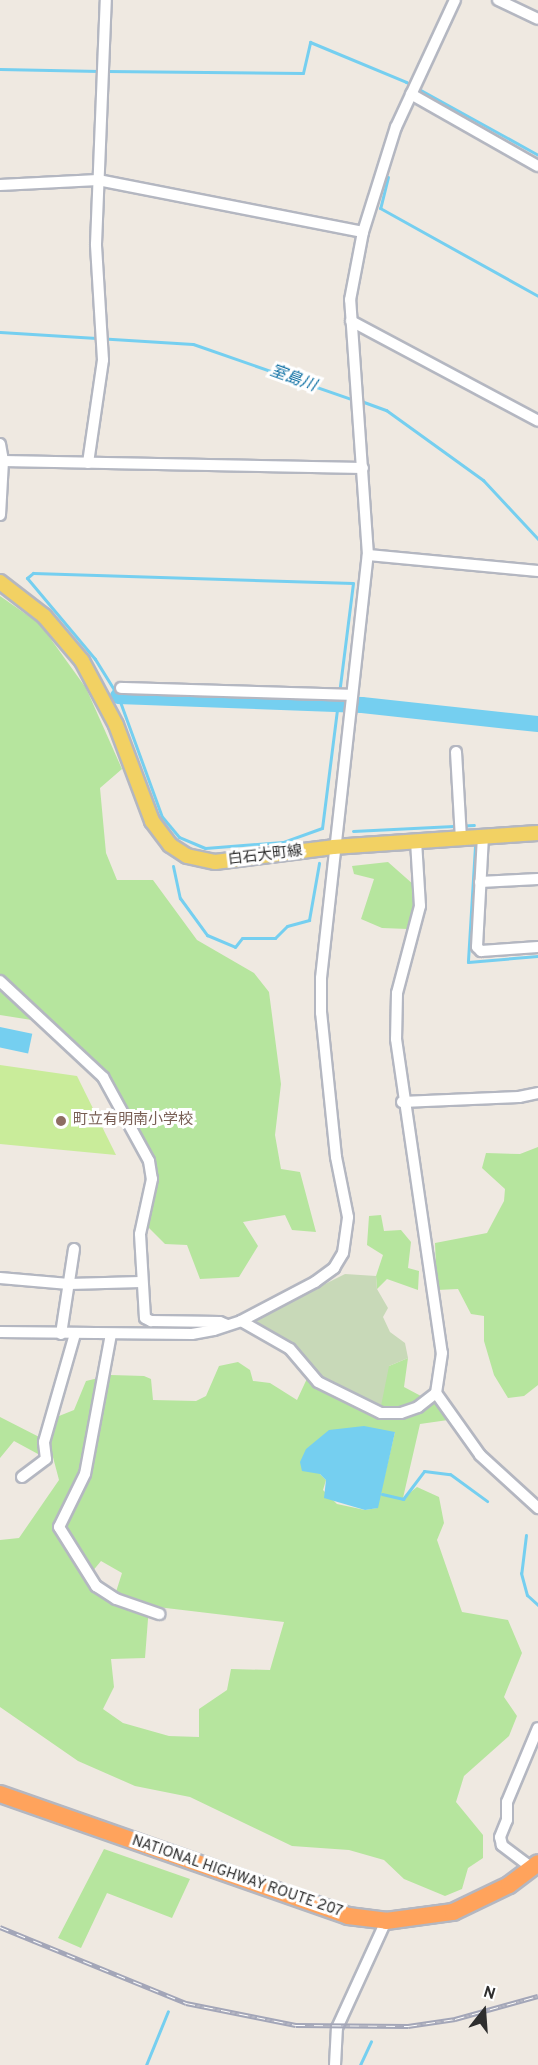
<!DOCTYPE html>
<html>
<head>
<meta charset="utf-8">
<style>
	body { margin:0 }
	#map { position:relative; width:538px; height:2065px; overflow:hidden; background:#efe9e1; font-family:Overpass,"Noto Sans JP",sans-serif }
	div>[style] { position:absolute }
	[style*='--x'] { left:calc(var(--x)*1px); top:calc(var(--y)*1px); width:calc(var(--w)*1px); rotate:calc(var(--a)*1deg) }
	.green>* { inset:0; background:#b6e59e }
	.cemetery>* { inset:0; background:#c8d9b8 }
	.pitch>* { inset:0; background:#c9ec9a }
	.water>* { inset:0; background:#75cff0; transform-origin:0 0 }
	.stream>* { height:3px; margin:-1.5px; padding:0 1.5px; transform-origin:1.5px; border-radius:1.5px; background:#75cff0 }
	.river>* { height:16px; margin:-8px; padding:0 8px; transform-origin:8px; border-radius:8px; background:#75cff0 }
	.roads { filter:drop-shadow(2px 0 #b4b7c1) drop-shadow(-2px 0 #b4b7c1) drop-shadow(0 2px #b4b7c1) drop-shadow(0 -2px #b4b7c1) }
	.minor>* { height:10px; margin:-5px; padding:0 5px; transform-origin:5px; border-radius:5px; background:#fff }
	.major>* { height:14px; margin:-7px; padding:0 7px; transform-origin:7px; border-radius:7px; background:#f2d163 }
	.highway>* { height:16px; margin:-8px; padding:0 8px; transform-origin:8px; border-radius:8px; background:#ffa35c }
	.rail>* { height:5px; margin-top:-2.5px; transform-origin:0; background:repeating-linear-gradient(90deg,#fff 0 9px,#a3a6b8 0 18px); box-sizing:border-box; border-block:2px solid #a3a6b8 }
	.dots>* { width:16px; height:16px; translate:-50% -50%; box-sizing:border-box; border:3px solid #fff; border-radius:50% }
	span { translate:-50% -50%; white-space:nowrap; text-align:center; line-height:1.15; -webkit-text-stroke:6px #fff; paint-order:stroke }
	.street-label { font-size:15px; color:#2e2e2e }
	.education-label { font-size:15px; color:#785e54 }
	.left { translate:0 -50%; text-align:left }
	.water-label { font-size:16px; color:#0d6fa3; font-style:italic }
	.north { position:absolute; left:454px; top:1981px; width:60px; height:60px; -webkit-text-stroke:4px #fff; paint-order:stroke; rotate:17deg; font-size:16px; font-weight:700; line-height:24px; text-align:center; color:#2e2e2e }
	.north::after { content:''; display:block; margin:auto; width:21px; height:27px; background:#2e2e2e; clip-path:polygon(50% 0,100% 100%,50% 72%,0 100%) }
</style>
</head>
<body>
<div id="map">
	<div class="green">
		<div style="clip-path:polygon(0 596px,40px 624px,86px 688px,122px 769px,100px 788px,106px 853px,117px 880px,153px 880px,197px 940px,254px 973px,269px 992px,281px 1084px,275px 1135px,281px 1169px,300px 1172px,316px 1232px,292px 1230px,285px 1215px,243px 1222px,258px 1246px,239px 1277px,200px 1279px,187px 1245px,165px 1244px,145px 1224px,148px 1178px,144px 1162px,99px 1081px,38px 1021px,0 1015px)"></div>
		<div style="clip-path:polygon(388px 862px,414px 885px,415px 908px,408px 929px,382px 928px,361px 919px,374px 879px,354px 874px,352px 866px)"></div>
		<div style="clip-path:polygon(538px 1147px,538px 1385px,524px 1396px,508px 1398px,494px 1375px,484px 1341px,484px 1316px,471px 1314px,458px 1289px,437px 1290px,435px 1243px,487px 1233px,504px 1201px,505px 1189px,482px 1168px,486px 1153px,520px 1154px)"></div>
		<div style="clip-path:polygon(381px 1215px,384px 1231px,401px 1230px,411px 1242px,408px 1268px,419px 1271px,418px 1290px,387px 1279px,377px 1289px,376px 1276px,383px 1255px,367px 1245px,369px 1216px)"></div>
		<div style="clip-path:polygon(evenodd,408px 1358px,404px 1387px,436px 1404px,448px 1420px,420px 1424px,403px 1498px,417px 1487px,439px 1497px,444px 1523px,437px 1540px,462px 1612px,508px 1620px,522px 1653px,504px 1697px,517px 1716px,509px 1736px,464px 1776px,456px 1802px,483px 1835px,483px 1858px,468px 1868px,462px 1889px,445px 1896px,404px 1879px,384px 1860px,349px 1850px,292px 1846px,190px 1797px,135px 1786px,78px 1761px,0 1707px,0 1540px,19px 1538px,59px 1480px,49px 1442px,38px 1454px,14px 1441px,0 1458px,0 1417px,49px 1442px,59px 1416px,74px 1410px,86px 1381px,111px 1375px,144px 1376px,151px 1379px,153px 1400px,196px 1401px,206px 1396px,219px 1366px,238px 1362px,250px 1370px,253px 1381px,270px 1383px,297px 1400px,311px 1370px,389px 1366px,408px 1358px,395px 1432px,377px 1508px,365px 1510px,337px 1504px,323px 1490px,326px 1480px,320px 1474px,395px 1432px,408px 1358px,101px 1561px,122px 1573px,115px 1595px,87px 1578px,101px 1561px,408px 1358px,149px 1606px,284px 1622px,270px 1670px,231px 1669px,227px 1690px,199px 1709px,199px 1737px,169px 1736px,123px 1723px,103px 1709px,114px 1687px,111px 1659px,145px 1658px,149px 1606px)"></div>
		<div style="clip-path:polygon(104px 1849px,190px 1879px,172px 1918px,107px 1893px,81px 1948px,58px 1938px)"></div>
	</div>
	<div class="cemetery">
		<div style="clip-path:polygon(345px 1274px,376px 1276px,377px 1289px,388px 1308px,383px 1317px,390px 1332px,405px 1343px,408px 1358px,389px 1366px,381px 1406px,324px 1382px,251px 1321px)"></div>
	</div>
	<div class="pitch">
		<div style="clip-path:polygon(0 1065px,77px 1076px,116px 1155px,0 1144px)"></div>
	</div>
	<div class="water">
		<div style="left:0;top:1027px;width:33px;height:20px;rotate:12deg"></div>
		<div style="clip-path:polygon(364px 1426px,395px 1432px,378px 1508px,365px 1510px,324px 1498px,326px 1480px,320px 1474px,302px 1471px,300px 1462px,306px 1449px,329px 1430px)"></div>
	</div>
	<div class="stream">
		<div style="--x:0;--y:69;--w:99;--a:1.2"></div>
		<div style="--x:106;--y:71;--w:197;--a:0.6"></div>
		<div style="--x:303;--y:73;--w:32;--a:-77"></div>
		<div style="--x:310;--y:42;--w:104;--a:22.6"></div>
		<div style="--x:406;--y:82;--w:151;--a:28.9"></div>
		<div style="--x:388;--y:177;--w:32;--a:104"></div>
		<div style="--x:380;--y:208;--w:181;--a:29.1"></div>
		<div style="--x:0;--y:332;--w:193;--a:3.6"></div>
		<div style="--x:193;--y:344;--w:170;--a:19.2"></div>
		<div style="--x:361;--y:401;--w:27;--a:20"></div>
		<div style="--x:386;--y:410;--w:120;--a:35.8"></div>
		<div style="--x:483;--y:480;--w:81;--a:47"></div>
		<div style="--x:33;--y:573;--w:320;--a:1.8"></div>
		<div style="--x:353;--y:583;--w:247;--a:97.2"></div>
		<div style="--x:322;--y:828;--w:41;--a:160.3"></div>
		<div style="--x:283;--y:842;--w:78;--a:175.6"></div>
		<div style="--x:205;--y:848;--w:28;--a:-157"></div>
		<div style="--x:179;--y:837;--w:26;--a:-130"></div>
		<div style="--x:162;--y:817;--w:129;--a:-110"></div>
		<div style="--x:118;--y:696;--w:44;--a:-121.9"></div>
		<div style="--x:95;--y:659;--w:106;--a:-130"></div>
		<div style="--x:27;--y:578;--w:8;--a:-40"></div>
		<div style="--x:353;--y:831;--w:121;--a:-2.8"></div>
		<div style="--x:475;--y:846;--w:116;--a:93.5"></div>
		<div style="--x:468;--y:962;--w:70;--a:-4.9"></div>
		<div style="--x:173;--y:866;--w:33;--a:78"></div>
		<div style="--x:180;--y:898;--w:46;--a:53.9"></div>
		<div style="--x:207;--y:935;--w:30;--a:23"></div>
		<div style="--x:235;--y:947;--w:11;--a:-52"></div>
		<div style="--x:242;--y:938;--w:33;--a:0"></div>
		<div style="--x:275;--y:938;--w:17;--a:-45"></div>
		<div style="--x:287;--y:926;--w:23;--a:-15"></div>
		<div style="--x:309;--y:920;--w:58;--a:-80"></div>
		<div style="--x:382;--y:1494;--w:22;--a:13"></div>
		<div style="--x:403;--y:1499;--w:35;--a:-53"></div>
		<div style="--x:424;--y:1471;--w:26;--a:7"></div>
		<div style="--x:450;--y:1474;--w:46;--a:36.1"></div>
		<div style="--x:526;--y:1535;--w:38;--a:97"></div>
		<div style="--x:521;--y:1573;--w:23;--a:75"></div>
		<div style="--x:527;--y:1595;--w:15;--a:42"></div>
		<div style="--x:146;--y:2065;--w:58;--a:-67.8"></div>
		<div style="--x:360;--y:2065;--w:26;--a:-65"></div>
	</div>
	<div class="river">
		<div style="--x:118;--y:696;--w:244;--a:2.1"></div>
		<div style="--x:362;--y:705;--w:177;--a:6.2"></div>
	</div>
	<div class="roads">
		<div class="minor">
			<div style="--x:498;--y:0;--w:44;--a:25.4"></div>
			<div style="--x:411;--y:94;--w:146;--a:29.6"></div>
			<div style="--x:0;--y:185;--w:98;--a:-2.9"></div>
			<div style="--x:98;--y:180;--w:270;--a:11.1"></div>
			<div style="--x:351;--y:321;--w:212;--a:28.1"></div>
			<div style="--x:0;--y:444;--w:17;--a:80"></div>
			<div style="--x:3;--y:461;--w:360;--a:1.1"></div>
			<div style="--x:88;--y:463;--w:104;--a:-81.7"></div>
			<div style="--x:103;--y:360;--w:116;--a:-93.5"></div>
			<div style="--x:96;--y:244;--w:244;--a:-87.7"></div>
			<div style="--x:0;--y:515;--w:54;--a:-86.8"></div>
			<div style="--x:368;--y:555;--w:171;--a:5.4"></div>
			<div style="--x:121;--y:688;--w:230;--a:1.7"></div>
			<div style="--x:456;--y:752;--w:86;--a:86.7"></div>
			<div style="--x:483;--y:836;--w:111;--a:93.1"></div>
			<div style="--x:477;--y:947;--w:6;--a:45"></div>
			<div style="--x:481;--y:951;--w:57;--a:-4"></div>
			<div style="--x:416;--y:841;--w:65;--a:86.5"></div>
			<div style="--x:420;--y:906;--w:90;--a:104.8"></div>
			<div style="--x:397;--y:993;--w:46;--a:91.2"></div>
			<div style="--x:396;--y:1039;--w:317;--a:81.7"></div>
			<div style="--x:442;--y:1353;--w:40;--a:98.5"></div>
			<div style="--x:436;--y:1393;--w:76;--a:54.6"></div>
			<div style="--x:480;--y:1455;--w:79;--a:42.4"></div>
			<div style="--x:480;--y:882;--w:58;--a:-3"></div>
			<div style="--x:0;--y:981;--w:141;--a:43"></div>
			<div style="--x:103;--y:1077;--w:96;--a:61.3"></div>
			<div style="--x:149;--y:1161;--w:18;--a:81"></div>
			<div style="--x:152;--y:1179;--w:56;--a:102.3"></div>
			<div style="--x:140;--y:1234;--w:84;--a:86.6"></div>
			<div style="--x:145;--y:1318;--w:7;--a:27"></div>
			<div style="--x:151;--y:1321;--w:69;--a:0.8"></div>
			<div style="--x:220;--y:1322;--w:8;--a:23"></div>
			<div style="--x:402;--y:1102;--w:117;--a:-2.4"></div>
			<div style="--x:519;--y:1097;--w:19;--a:-12"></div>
			<div style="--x:0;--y:1278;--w:69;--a:5"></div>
			<div style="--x:69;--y:1284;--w:72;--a:-1.6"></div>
			<div style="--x:241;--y:1321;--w:56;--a:29.7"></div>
			<div style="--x:290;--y:1349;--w:43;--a:49.7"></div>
			<div style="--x:318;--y:1382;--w:70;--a:26.2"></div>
			<div style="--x:381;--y:1413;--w:20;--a:0"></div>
			<div style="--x:401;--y:1413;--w:18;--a:-19"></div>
			<div style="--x:418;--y:1407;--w:23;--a:-38"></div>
			<div style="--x:0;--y:1332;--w:192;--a:0.6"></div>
			<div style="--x:192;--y:1334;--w:22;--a:-10"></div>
			<div style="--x:214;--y:1330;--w:28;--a:-18"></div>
			<div style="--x:241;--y:1321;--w:84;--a:-27.8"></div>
			<div style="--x:315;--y:1282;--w:24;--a:-36"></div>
			<div style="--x:334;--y:1268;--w:17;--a:-59"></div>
			<div style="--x:343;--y:1253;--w:36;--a:-82"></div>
			<div style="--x:348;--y:1217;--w:61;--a:-101.3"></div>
			<div style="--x:336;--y:1157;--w:145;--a:-95.9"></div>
			<div style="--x:321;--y:1013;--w:35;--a:-90"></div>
			<div style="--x:321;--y:978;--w:426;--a:-83.7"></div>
			<div style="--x:368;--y:555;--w:256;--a:-94"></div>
			<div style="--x:350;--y:300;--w:69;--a:-79.2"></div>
			<div style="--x:363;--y:232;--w:110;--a:-72.6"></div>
			<div style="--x:396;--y:127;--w:140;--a:-65.1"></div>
			<div style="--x:61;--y:1334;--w:86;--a:-81.3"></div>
			<div style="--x:111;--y:1334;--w:142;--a:100.5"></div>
			<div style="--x:85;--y:1474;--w:59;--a:116.1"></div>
			<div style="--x:59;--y:1527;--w:70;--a:57.9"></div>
			<div style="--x:96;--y:1586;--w:24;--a:33"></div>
			<div style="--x:116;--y:1599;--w:46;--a:19.2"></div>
			<div style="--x:22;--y:1477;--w:30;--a:-37"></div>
			<div style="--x:46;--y:1459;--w:17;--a:-97"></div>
			<div style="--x:44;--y:1442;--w:112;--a:-74"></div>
			<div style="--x:532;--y:1868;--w:38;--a:-143"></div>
			<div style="--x:502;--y:1845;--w:8;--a:-104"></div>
			<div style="--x:500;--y:1837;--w:18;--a:-68"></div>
			<div style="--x:507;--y:1820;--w:18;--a:-90"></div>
			<div style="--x:507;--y:1802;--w:80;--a:-67.3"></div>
			<div style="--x:335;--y:2065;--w:37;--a:-87"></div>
			<div style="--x:337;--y:2028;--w:118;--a:-65.4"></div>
		</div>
		<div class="major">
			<div style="--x:0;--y:582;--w:56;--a:37.7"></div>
			<div style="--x:44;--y:616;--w:59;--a:49.8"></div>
			<div style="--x:82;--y:661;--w:72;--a:62"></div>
			<div style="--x:116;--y:725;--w:103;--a:69.4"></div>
			<div style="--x:152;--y:821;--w:30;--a:53"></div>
			<div style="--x:170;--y:845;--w:20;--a:33"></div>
			<div style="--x:187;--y:856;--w:29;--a:12"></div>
			<div style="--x:215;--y:862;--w:119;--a:-7.2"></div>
			<div style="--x:333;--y:847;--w:205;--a:-3.9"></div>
		</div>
		<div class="highway">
			<div style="--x:0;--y:1794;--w:369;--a:19.3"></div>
			<div style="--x:348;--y:1916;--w:38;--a:7"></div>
			<div style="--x:386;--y:1921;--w:68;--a:-7.7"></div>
			<div style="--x:453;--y:1912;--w:62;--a:-25.7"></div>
			<div style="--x:509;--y:1885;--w:36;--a:-37"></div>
		</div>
	</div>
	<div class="rail">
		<div style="--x:0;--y:1927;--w:201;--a:22.2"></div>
		<div style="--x:186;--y:2003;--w:112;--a:11.3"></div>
		<div style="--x:296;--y:2025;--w:112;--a:0.5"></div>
		<div style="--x:408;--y:2026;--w:48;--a:-8.5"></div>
		<div style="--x:455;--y:2019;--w:86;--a:-15.5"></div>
	</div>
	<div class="dots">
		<div style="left:61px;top:1121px;background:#8d6e63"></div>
	</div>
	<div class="street-label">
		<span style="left:265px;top:856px;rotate:-7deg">白石大町線</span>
		<span style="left:237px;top:1877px;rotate:19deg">NATIONAL HIGHWAY ROUTE 207</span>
	</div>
	<div class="education-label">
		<span class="left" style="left:73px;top:1121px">町立有明南小学校</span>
	</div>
	<div class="water-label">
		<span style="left:293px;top:379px;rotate:20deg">室島川</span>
	</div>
	<div class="north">N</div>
</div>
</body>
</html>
